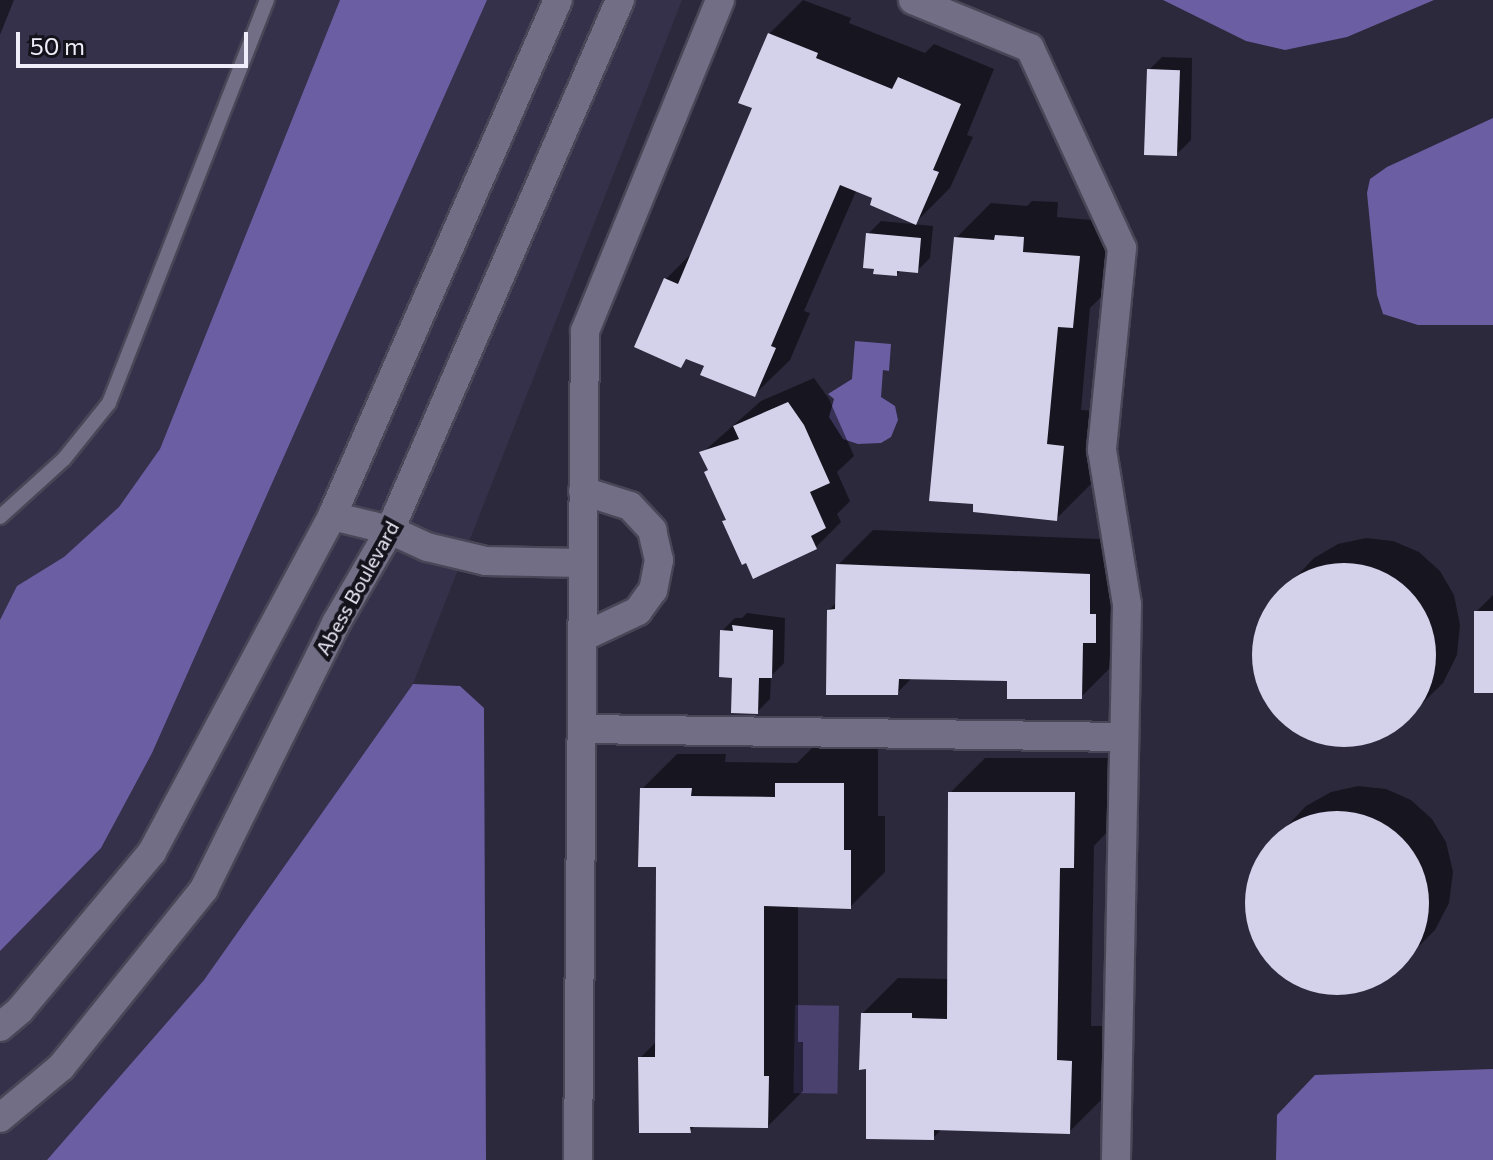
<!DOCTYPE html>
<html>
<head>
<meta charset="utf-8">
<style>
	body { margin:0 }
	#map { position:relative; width:1493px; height:1160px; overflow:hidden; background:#2c293c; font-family:Commissioner,sans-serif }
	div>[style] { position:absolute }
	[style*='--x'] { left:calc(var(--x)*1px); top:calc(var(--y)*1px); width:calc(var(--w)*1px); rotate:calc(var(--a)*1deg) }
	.built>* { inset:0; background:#36314a }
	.green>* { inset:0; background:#4a416f; transform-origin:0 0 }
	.water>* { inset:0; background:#6c5ea3 }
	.shadow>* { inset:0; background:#0007 }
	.building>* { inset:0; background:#d4d1ea; transform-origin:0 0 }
	.round { border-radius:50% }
	.roads { filter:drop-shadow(2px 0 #494657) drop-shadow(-2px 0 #494657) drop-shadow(0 2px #494657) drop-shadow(0 -2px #494657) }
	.lane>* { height:14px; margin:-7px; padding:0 7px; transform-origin:7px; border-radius:7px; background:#716e85 }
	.street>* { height:28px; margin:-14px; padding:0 14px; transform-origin:14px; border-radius:14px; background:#716e85 }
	span { translate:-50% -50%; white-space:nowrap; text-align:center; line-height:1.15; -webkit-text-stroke:8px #14131c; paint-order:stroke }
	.street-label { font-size:20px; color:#efedfa }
	.scale { position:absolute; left:16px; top:32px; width:232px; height:36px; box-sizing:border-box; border:4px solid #efedfa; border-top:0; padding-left:10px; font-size:24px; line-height:28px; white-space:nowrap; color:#efedfa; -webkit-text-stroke:6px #14131c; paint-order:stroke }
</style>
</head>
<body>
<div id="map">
	<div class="built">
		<div style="clip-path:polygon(0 0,682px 0,413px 684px,204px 980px,47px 1160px,0 1160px)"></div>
	</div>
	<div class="green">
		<div style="left:795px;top:1005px;width:44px;height:88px;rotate:1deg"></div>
	</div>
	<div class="water">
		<div style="clip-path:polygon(340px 0,487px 0,152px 753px,101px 848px,0 951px,0 620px,17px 586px,64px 557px,119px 507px,160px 449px)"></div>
		<div style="clip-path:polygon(1163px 0,1434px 0,1347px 37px,1285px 50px,1246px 41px)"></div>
		<div style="clip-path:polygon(1493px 118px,1493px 325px,1418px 325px,1383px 314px,1377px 295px,1367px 193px,1370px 179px,1387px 167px)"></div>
		<div style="clip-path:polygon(855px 341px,891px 344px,889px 371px,883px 370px,881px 397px,895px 406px,898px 420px,891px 437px,881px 443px,858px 444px,843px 439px,829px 417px,834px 399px,828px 394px,852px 379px)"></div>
		<div style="clip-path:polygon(413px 684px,460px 686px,484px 708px,486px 1160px,47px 1160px,204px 980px)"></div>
		<div style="clip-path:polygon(1493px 1069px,1493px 1160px,1276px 1160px,1277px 1115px,1315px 1075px)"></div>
	</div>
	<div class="shadow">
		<div style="clip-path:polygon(0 0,14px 0,0 35px)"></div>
		<div style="clip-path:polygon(803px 0,851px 18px,849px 23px,925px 53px,934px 44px,994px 69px,967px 135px,973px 137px,950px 188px,915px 223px,857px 189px,804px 311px,810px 313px,790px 360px,755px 394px,688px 358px,681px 365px,666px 279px,694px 251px,755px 107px,769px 34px)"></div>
		<div style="clip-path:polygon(1162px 57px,1192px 58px,1191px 140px,1178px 153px,1149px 70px)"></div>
		<div style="clip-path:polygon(1032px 201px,1058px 202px,1057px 217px,1114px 222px,1107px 291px,1090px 308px,1081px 410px,1098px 411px,1091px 484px,1056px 519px,956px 238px,991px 203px,1027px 206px)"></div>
		<div style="clip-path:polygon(881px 221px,933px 226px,930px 258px,917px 271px,901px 270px,897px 274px,868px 234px)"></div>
		<div style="clip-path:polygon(814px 378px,829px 399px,854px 456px,837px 472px,850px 501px,837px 514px,841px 522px,816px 547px,728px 519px,702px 453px,761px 401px)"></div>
		<div style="clip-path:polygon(873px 530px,1124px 540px,1116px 662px,1081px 697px,1009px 679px,913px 677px,897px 693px,829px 610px,837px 602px,838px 565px)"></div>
		<div style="clip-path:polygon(1366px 538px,1393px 541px,1419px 552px,1440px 571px,1454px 595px,1460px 625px,1457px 655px,1443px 683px,1395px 730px,1367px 743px,1337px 746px,1307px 738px,1282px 721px,1263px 696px,1255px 666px,1256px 636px,1267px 607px,1314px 558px,1338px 544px)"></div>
		<div style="clip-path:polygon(1493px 595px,1493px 691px,1476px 612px)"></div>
		<div style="clip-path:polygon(747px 613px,785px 618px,784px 663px,771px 676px,770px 699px,757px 712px,734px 676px,722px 631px,735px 618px,742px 618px)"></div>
		<div style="clip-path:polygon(812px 748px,878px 749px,878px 816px,885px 816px,885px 872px,850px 907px,798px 905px,798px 1042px,803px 1042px,803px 1091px,768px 1126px,696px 1125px,690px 1131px,640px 1058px,657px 1041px,658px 865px,642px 789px,677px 754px,726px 754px,725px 762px,797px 763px)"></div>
		<div style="clip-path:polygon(985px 758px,1109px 758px,1108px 831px,1094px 846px,1091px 1026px,1106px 1026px,1104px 1097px,1069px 1132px,943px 1128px,933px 1138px,868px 1067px,863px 1013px,898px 978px,949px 979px,950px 793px)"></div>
		<div style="clip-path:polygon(1358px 786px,1386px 789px,1411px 800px,1432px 819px,1446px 842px,1453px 872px,1449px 903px,1435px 930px,1387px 978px,1359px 991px,1329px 993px,1299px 986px,1274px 968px,1256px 944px,1247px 914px,1248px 883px,1260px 855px,1306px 806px,1331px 792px)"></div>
	</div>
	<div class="building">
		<div style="clip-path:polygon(768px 33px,818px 53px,816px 58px,892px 89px,898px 77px,961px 104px,933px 170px,939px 172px,916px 225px,870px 205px,872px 198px,840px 185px,771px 346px,776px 348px,755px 397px,700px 375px,704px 366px,686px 359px,681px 368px,634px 347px,664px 278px,678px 284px,752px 108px,738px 103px)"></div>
		<div style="left:1147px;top:69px;width:33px;height:86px;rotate:2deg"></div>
		<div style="clip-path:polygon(866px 233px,921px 238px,918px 273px,897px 271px,897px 276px,873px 274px,874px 269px,863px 268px)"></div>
		<div style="clip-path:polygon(995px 235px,1024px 237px,1023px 252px,1080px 256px,1073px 328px,1058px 327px,1047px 444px,1064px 446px,1057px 521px,973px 512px,973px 504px,929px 501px,954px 237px,994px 240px)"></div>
		<div style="clip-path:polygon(788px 402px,804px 425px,830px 483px,810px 492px,826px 528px,811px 536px,817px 549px,753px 579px,746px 563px,742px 565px,722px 521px,726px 520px,704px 472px,708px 470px,699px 452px,739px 439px,733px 426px)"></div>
		<div class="round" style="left:1252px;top:563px;width:184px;height:184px"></div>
		<div style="clip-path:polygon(836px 564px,1090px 574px,1090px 614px,1096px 614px,1096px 643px,1083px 643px,1082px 699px,1007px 699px,1007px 681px,899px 679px,898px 695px,826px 695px,827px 610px,835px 609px)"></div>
		<div style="left:1474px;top:611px;width:19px;height:82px"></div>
		<div style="clip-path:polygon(732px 625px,773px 630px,772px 678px,759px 678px,758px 714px,731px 713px,732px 678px,719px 677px,720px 630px,733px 631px)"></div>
		<div style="clip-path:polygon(775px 783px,844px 783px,844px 850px,851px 850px,851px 909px,764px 906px,764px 1076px,769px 1076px,768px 1128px,690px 1127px,691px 1133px,639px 1133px,638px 1057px,655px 1057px,656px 867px,638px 867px,640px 788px,692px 788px,691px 796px,775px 797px)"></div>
		<div style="clip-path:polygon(948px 792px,1075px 792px,1074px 868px,1060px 868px,1057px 1060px,1072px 1061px,1070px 1134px,934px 1130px,934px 1140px,866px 1139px,866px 1069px,859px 1070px,861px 1013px,912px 1013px,912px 1018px,947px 1019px)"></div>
		<div class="round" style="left:1245px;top:811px;width:184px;height:184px"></div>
	</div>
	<div class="roads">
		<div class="lane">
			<div style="--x:0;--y:517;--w:86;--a:-42.2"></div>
			<div style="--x:64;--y:459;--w:72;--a:-51.2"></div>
			<div style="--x:109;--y:403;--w:433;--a:-68.6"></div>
		</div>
		<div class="street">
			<div style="--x:913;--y:0;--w:126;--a:22.3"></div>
			<div style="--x:1030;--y:48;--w:220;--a:65.3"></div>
			<div style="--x:1122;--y:248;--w:203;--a:95.7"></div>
			<div style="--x:1102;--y:450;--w:157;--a:80.8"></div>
			<div style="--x:1127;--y:605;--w:555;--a:91.14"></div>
			<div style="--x:583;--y:491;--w:49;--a:17.7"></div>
			<div style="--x:630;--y:506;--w:33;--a:47"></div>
			<div style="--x:652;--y:530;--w:31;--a:77"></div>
			<div style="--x:659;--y:560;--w:31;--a:101"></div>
			<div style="--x:653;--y:590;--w:26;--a:126"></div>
			<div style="--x:638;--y:611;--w:61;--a:154.7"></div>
			<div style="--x:332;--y:516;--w:60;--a:13.6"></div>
			<div style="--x:390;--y:530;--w:41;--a:24.7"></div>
			<div style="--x:427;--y:547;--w:61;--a:13.3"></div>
			<div style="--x:486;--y:561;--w:96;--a:1.2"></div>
			<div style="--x:584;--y:729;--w:540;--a:0.85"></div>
			<div style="--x:0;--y:1027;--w:26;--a:-40"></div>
			<div style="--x:20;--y:1010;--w:206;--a:-50.1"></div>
			<div style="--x:152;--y:852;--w:381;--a:-61.8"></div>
			<div style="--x:332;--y:516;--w:563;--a:-66.35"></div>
			<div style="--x:0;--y:1118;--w:80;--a:-39.9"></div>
			<div style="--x:61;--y:1067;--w:228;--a:-51.2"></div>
			<div style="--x:204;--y:889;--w:297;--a:-63.6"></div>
			<div style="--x:336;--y:623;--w:108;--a:-59.9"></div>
			<div style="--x:390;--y:530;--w:578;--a:-66.54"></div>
			<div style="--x:578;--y:1160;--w:829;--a:-89.52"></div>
			<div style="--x:585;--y:331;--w:357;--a:-67.8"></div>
		</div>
	</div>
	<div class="street-label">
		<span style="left:357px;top:588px;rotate:-61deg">Abess Boulevard</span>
	</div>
	<div class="scale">50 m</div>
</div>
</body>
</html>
